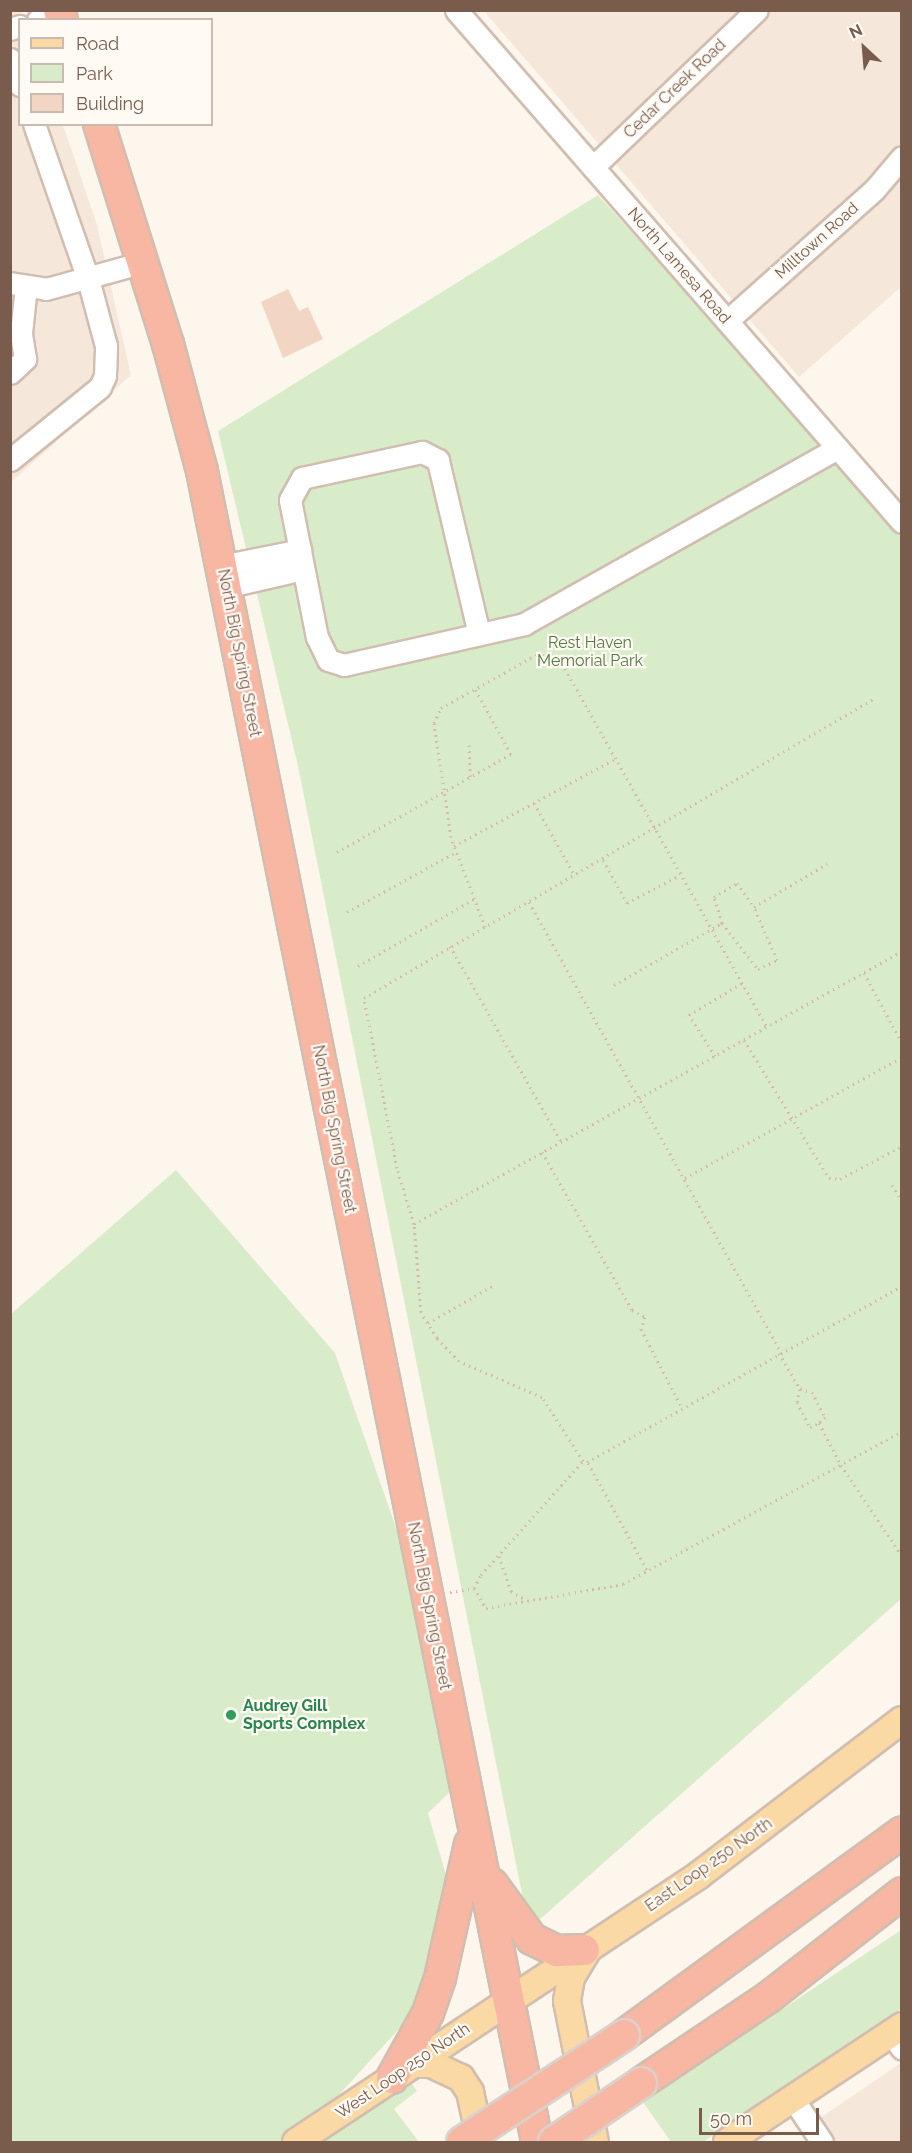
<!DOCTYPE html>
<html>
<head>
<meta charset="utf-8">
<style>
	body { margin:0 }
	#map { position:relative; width:912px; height:2153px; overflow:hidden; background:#fdf6ec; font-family:Raleway,sans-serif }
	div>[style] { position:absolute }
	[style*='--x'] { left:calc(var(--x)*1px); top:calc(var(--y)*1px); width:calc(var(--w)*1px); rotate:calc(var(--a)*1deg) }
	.residential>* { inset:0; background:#f5e8da }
	.green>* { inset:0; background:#d8ecc9 }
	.building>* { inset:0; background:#f3d5c3 }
	.path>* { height:3px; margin-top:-1.5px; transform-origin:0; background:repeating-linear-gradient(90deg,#d9b8a5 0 1.5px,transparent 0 6px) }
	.roads { filter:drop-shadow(2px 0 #d1beb0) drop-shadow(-2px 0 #d1beb0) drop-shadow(0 2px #d1beb0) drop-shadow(0 -2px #d1beb0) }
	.minor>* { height:21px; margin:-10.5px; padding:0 10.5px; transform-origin:10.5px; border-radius:10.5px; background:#fff }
	.major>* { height:26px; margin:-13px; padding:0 13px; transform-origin:13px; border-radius:13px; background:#fbd9a5 }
	.highway>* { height:30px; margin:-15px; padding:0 15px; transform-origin:15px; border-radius:15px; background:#f7b7a3 }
	.bridges { filter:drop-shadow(2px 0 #dad1cd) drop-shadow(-2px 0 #dad1cd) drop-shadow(0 2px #dad1cd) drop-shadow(0 -2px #dad1cd) }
	.highway-bridge>* { height:30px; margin:-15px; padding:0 15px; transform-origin:15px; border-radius:15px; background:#f7b7a3 }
	.dots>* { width:16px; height:16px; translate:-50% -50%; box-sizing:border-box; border:3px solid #fffaf3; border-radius:50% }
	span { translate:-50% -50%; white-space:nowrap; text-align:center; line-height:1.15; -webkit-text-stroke:4.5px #fffaf3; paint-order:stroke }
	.street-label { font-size:16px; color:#7a5c4d }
	.park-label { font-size:16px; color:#537a41 }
	.leisure-label { font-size:16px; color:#27864d; font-weight:700 }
	.left { translate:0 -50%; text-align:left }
	.frame { position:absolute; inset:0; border:12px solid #7a5c4d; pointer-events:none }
	.legend { position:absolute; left:18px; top:18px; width:195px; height:108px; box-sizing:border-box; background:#fffaf3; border:2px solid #cabbb1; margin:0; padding:8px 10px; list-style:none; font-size:18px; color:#7a5c4d }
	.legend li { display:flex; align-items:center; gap:12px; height:30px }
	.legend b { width:30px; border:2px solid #cabbb1 }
	.north { position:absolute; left:834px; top:18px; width:60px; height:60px; -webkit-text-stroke:4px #fffaf3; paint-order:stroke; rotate:334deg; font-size:16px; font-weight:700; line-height:24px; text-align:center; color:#7a5c4d }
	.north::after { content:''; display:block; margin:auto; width:21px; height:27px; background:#7a5c4d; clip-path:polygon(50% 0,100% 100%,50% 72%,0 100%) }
	.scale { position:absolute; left:699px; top:2108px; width:120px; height:27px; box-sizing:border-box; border:3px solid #7a5c4d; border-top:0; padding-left:8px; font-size:18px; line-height:21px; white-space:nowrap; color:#7a5c4d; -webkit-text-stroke:4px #fffaf3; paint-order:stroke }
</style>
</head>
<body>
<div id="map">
	<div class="residential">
		<div style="clip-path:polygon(22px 10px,20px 124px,63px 125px,97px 225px,131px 375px,11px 482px,10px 11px)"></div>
		<div style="clip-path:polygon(484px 11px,901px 11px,901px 287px,799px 377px)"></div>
		<div style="clip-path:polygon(901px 2063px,901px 2142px,831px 2142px,817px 2120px)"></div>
	</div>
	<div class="green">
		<div style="clip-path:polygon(598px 195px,901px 531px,901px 1599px,529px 1929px,298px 766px,218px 431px)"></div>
		<div style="clip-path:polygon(176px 1170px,335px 1353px,439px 1651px,464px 1778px,428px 1813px,450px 1889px,434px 1990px,309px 2128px,312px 2123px,282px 2142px,11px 2142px,11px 1314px)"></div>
		<div style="clip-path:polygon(901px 1930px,901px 2009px,703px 2142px,671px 2142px,643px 2102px)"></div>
		<div style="clip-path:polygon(408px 2078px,417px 2091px,394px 2109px,419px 2142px,315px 2142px)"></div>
	</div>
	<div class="building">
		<div style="clip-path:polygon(288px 289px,299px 311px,308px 307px,323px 339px,283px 358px,261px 302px)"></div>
	</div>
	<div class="path">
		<div style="--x:469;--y:745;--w:32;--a:88"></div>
		<div style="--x:534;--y:803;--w:84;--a:60.7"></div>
		<div style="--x:454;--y:846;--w:183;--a:-28.4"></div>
		<div style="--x:337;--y:852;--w:200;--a:-29.4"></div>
		<div style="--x:511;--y:754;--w:74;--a:-119"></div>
		<div style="--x:603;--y:860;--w:49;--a:60.8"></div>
		<div style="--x:627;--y:903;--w:60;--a:-27.8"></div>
		<div style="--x:529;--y:902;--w:516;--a:60.75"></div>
		<div style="--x:347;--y:912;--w:124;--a:-28.8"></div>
		<div style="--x:722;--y:923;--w:58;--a:52"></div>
		<div style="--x:758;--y:969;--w:21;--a:-25"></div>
		<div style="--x:777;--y:960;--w:58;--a:-113.5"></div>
		<div style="--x:485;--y:927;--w:96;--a:-110.7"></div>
		<div style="--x:451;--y:837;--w:115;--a:-98.5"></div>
		<div style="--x:434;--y:723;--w:17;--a:-65"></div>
		<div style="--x:441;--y:708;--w:109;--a:-29.2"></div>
		<div style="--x:536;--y:655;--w:23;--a:7"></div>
		<div style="--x:559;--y:658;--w:424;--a:60.6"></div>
		<div style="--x:450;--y:946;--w:224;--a:60.4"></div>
		<div style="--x:358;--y:966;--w:134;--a:-30"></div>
		<div style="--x:864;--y:973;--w:80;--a:61.5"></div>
		<div style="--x:614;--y:985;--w:125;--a:-29.9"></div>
		<div style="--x:722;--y:923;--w:27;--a:-107"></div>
		<div style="--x:714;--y:897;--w:27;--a:-31"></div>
		<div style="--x:737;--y:883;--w:29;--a:55"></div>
		<div style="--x:754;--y:907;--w:85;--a:-30.5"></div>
		<div style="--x:744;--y:1040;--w:162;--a:58.4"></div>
		<div style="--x:829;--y:1178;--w:11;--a:5"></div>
		<div style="--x:840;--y:1179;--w:70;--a:-28"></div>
		<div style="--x:715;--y:1056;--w:49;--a:-122.4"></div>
		<div style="--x:689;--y:1015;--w:62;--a:-31.1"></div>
		<div style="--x:542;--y:1152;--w:182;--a:60.3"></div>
		<div style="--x:632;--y:1310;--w:15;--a:28"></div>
		<div style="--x:645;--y:1317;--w:13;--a:108"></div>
		<div style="--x:641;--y:1329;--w:89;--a:62.6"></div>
		<div style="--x:685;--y:1178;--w:248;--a:-29.1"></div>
		<div style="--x:892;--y:1185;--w:19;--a:58"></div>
		<div style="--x:414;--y:1224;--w:59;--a:-106.9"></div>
		<div style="--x:397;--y:1168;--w:173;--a:-101"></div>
		<div style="--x:364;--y:998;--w:593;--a:-30.42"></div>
		<div style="--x:428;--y:1323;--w:76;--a:-29.9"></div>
		<div style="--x:779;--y:1353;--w:42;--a:59.7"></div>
		<div style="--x:800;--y:1389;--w:12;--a:14"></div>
		<div style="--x:812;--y:1392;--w:28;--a:63"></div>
		<div style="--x:825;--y:1417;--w:8;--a:135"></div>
		<div style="--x:819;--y:1423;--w:47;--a:62.4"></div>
		<div style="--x:841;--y:1465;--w:110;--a:56.2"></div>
		<div style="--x:800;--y:1389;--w:13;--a:103"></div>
		<div style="--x:797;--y:1402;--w:28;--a:63"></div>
		<div style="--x:810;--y:1427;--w:10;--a:-24"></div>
		<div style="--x:587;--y:1462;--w:361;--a:-29.2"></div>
		<div style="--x:588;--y:1463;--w:122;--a:61.1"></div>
		<div style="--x:499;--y:1556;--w:37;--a:71"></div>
		<div style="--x:511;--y:1591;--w:17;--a:31"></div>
		<div style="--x:474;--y:1588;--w:15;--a:-62"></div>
		<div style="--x:481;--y:1575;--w:153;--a:-48.2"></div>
		<div style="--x:583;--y:1461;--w:76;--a:-122.6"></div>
		<div style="--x:542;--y:1397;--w:90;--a:-156.6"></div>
		<div style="--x:459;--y:1361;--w:32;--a:-134"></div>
		<div style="--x:437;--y:1338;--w:31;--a:-122"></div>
		<div style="--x:421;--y:1312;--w:88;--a:-94.5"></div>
		<div style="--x:414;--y:1224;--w:559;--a:-29.22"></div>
		<div style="--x:474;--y:1588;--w:23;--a:59"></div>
		<div style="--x:486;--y:1608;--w:139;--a:-9.9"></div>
		<div style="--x:623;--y:1584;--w:318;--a:-28.7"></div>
		<div style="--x:450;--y:1592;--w:24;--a:-9"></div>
		<div style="--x:10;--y:1730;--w:1;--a:90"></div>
	</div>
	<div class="roads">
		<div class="minor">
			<div style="--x:456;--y:10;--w:679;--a:48.94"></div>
			<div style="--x:38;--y:20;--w:23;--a:-20"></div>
			<div style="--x:10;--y:29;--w:10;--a:-17"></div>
			<div style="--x:10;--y:59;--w:28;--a:69"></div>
			<div style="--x:593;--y:167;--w:227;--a:-43.8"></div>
			<div style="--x:10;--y:283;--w:36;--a:9"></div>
			<div style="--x:46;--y:289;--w:102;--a:-15.4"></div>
			<div style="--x:727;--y:321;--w:197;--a:-41.7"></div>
			<div style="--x:874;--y:190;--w:43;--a:-49.7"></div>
			<div style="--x:10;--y:373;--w:21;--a:-43"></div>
			<div style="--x:25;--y:359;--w:26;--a:-99"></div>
			<div style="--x:21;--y:333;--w:47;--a:-83.9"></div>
			<div style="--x:10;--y:460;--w:116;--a:-39"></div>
			<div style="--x:100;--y:387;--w:12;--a:-66"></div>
			<div style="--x:105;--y:376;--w:30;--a:-88"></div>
			<div style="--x:106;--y:346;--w:69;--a:-105"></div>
			<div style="--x:88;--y:279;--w:164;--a:-109.2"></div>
			<div style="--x:221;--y:566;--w:81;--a:-11.4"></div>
			<div style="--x:225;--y:587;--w:80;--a:-13"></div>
			<div style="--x:479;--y:634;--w:179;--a:-103.3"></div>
			<div style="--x:438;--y:460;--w:18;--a:-153"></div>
			<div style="--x:422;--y:452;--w:123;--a:167.8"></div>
			<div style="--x:302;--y:478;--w:25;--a:119"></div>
			<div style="--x:290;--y:500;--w:140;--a:78.9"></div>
			<div style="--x:317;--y:637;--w:25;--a:64"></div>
			<div style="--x:328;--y:660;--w:17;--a:17"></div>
			<div style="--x:344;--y:665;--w:185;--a:-12.8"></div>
			<div style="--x:524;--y:624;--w:359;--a:-29.3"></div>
			<div style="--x:891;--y:2033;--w:19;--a:55"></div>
			<div style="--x:793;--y:2099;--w:52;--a:56"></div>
		</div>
		<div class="major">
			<div style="--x:587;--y:1951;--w:31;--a:121"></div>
			<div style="--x:571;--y:1978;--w:23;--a:100"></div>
			<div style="--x:567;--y:2001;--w:144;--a:78.8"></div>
			<div style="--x:413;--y:2064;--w:18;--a:0"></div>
			<div style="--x:431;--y:2064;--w:33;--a:25"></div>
			<div style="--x:461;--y:2078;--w:17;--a:57"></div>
			<div style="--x:470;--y:2092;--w:51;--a:77.6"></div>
			<div style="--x:296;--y:2142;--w:483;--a:-33.5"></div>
			<div style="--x:699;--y:1875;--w:255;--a:-37.4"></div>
			<div style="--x:727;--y:2142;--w:210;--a:-33.5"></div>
		</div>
		<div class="highway">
			<div style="--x:59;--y:10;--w:10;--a:73"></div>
			<div style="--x:99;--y:124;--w:231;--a:72.6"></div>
			<div style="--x:168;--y:344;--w:131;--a:75"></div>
			<div style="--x:202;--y:471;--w:1704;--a:78.66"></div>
			<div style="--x:492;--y:1884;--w:68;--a:54"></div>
			<div style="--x:532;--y:1939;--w:28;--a:26"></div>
			<div style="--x:557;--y:1951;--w:27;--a:-2"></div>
			<div style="--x:624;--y:2035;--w:344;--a:-36.1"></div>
			<div style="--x:392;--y:2078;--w:74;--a:-61"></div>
			<div style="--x:428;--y:2013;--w:37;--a:-71"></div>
			<div style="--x:440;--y:1978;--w:137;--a:-77.4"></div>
			<div style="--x:641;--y:2083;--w:154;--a:-33.9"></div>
			<div style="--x:769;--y:1997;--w:169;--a:-38"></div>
		</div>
	</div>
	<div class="bridges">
		<div class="highway-bridge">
			<div style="--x:462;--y:2142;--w:194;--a:-33.4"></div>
			<div style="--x:554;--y:2142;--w:105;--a:-34.1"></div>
		</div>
	</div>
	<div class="dots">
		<div style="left:231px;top:1715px;background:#2e9e5b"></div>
	</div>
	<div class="street-label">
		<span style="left:675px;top:89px;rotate:-44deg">Cedar Creek Road</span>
		<span style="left:817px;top:241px;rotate:-42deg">Milltown Road</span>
		<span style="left:679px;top:266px;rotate:49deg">North Lamesa Road</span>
		<span style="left:239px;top:653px;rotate:79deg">North Big Spring Street</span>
		<span style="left:334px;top:1129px;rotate:79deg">North Big Spring Street</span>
		<span style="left:429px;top:1606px;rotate:79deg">North Big Spring Street</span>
		<span style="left:709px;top:1865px;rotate:-35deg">East Loop 250 North</span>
		<span style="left:403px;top:2071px;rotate:-34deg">West Loop 250 North</span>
	</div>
	<div class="park-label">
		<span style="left:590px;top:652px">Rest Haven<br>Memorial Park</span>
	</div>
	<div class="leisure-label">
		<span class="left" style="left:243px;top:1715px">Audrey Gill<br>Sports Complex</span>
	</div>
	<div class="frame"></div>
	<ul class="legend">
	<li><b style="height:8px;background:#fbd9a5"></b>Road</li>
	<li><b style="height:16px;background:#d8ecc9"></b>Park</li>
	<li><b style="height:16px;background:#f3d5c3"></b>Building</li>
	</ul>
	<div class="north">N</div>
	<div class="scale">50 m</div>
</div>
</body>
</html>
